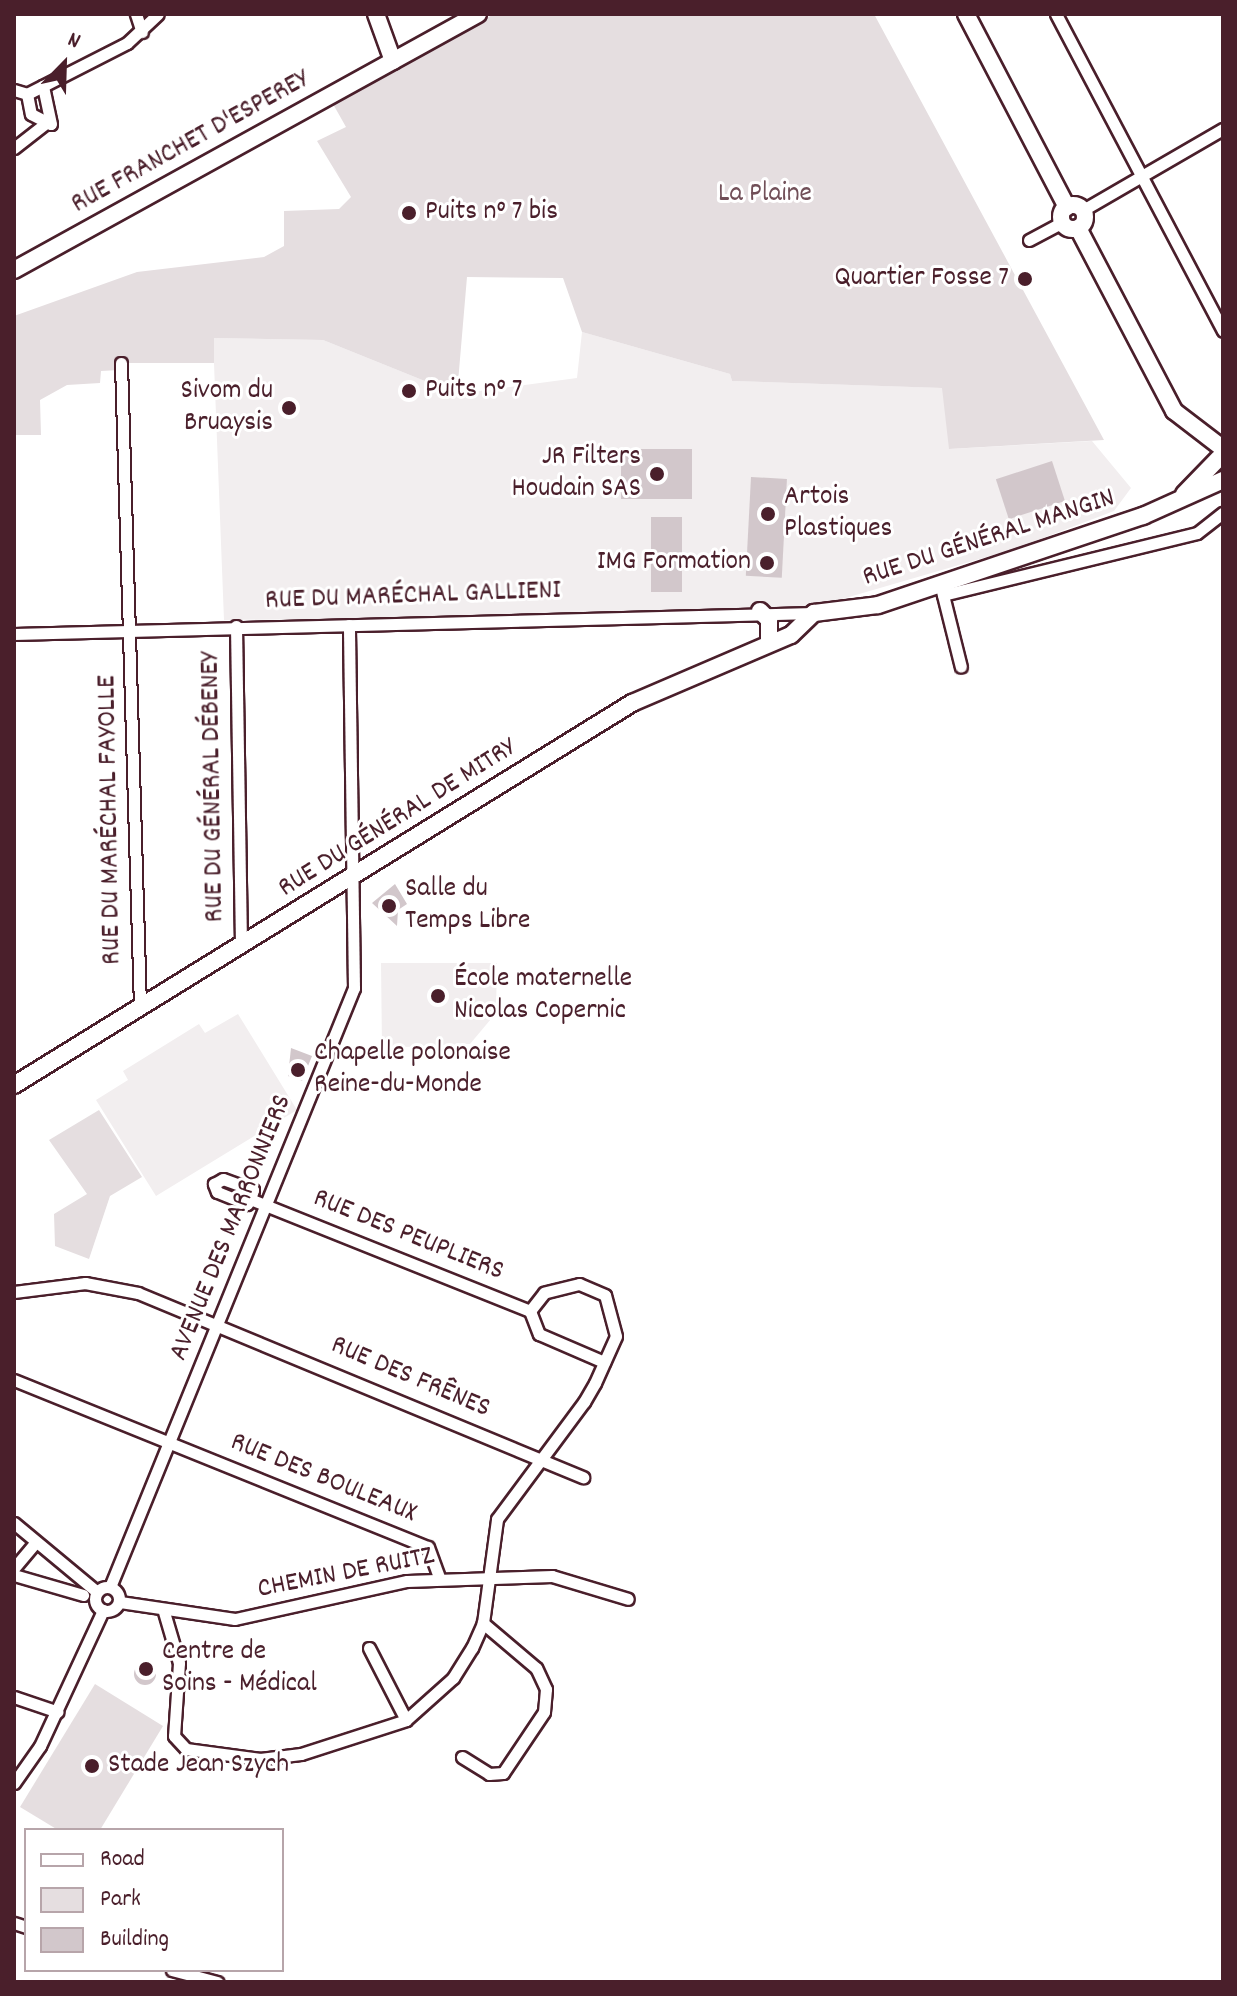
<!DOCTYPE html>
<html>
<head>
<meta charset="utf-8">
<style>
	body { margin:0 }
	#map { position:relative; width:1237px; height:1996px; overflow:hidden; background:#fff; font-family:Dekko,sans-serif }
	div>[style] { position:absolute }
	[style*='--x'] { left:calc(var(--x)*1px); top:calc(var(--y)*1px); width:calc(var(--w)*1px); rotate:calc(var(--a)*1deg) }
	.built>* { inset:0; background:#f2eeef }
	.green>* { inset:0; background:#e5dee0 }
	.building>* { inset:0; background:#d2c7cb; transform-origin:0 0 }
	.round { border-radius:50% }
	.roads { filter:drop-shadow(2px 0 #4a1f2b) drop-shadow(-2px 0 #4a1f2b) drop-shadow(0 2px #4a1f2b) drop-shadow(0 -2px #4a1f2b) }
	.street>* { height:11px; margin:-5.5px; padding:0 5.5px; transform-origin:5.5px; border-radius:5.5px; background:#fff }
	.street>.ring { margin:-5.5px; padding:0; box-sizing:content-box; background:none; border:11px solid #fff; border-radius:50% }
	.secondary>* { height:16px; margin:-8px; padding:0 8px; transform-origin:8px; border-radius:8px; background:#fff }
	.secondary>.ring { margin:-8px; padding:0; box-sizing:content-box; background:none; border:16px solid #fff; border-radius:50% }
	.dots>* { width:22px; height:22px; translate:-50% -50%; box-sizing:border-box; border:4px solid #fff; border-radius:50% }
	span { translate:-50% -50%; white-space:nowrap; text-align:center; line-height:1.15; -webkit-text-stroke:6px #fff; paint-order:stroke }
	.street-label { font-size:28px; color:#4a1f2b }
	.park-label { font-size:28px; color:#714f58 }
	.poi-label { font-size:28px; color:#4a1f2b }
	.left { translate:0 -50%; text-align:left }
	.right { translate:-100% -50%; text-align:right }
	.frame { position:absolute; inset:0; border:16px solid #4a1f2b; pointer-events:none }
	.legend { position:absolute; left:24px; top:1828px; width:260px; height:144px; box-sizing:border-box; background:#fff; border:2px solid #b7a5aa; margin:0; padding:10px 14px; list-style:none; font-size:24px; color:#4a1f2b }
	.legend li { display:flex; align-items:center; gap:16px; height:40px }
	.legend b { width:40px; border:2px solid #b7a5aa }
	.north { position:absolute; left:24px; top:24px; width:80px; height:80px; -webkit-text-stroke:6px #fff; paint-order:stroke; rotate:23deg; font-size:22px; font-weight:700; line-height:32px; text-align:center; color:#4a1f2b }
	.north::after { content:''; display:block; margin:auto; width:28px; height:36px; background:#4a1f2b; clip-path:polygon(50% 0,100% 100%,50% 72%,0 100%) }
</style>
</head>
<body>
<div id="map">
	<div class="built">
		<div style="clip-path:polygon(582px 332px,730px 374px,732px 381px,943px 388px,950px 449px,1092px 441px,1131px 488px,1114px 511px,1014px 549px,794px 613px,224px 620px,213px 338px,323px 340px,457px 394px,577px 378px)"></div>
		<div style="clip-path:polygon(381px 963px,497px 963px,496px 1013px,470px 1044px,382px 1048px)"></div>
		<div style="clip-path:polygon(238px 1014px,297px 1110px,156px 1196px,96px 1100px,128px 1080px,123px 1071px,199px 1024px,205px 1033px)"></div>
	</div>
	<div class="green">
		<div style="clip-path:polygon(494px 14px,874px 14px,1104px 440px,949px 449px,942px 388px,732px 381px,730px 374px,582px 332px,563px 278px,467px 277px,457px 394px,323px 340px,214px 338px,214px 363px,121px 363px,120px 370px,101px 371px,100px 383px,67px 385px,40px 400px,41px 435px,14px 435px,14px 316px,137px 272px,264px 257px,284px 246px,284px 211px,339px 209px,351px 197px,317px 141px,346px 127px,333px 104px)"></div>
		<div style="clip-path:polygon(99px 1110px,142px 1177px,110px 1196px,89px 1259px,55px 1246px,54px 1214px,87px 1194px,49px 1140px)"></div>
		<div style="clip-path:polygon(95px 1684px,163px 1726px,100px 1830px,58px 1830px,20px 1807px)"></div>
	</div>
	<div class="building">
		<div style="left:621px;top:449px;width:71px;height:50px"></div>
		<div style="left:1052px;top:461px;width:42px;height:59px;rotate:72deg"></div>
		<div style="left:751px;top:477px;width:36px;height:99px;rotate:3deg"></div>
		<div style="left:651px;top:517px;width:31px;height:75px"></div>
		<div style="clip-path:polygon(395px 884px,407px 904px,398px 910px,397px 926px,372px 903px)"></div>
		<div style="clip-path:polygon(291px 1048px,312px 1056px,302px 1081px,288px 1076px)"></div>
		<div class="round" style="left:134px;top:1663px;width:22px;height:22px"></div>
	</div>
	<div class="roads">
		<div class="street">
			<div style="--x:136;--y:14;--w:19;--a:72"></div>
			<div style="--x:1056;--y:14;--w:358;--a:62.2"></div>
			<div style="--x:14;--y:90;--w:14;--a:17"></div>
			<div style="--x:27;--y:94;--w:112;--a:-27"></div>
			<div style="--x:127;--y:43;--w:42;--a:-43.1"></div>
			<div style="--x:27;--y:94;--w:20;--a:79"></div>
			<div style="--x:31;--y:114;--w:22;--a:27"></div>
			<div style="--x:51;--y:124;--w:39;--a:-102"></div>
			<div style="--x:14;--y:148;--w:39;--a:-38"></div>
			<div style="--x:1083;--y:210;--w:162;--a:-30.1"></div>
			<div style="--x:1029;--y:240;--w:38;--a:-28"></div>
			<div style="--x:121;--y:363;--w:645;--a:88.31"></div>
			<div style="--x:941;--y:587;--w:82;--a:76"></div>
			<div style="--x:943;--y:595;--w:261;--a:-13.7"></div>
			<div style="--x:1197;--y:533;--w:33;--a:-38"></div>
			<div style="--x:236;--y:626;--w:320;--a:89.1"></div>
			<div style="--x:14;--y:634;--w:800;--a:-1.5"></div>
			<div style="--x:250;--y:1199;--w:6;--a:121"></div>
			<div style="--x:247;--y:1204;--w:32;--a:-158"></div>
			<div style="--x:217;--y:1192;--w:9;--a:-111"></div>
			<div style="--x:214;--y:1184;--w:10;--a:-29"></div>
			<div style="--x:223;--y:1179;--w:32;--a:20"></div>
			<div style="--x:253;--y:1190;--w:9;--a:108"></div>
			<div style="--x:250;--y:1199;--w:302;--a:21.8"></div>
			<div style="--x:14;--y:1292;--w:72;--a:-7.2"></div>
			<div style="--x:85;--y:1283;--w:54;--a:10.7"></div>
			<div style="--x:138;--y:1293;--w:482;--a:22.5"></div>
			<div style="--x:14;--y:1380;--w:446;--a:22"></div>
			<div style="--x:428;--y:1547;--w:32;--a:70"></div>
			<div style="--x:14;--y:1523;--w:108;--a:39.7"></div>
			<div style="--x:14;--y:1568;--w:33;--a:-50"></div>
			<div style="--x:14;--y:1575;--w:72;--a:16.2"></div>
			<div class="ring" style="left:95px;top:1587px;width:13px;height:13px"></div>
			<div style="--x:110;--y:1587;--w:647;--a:-67.84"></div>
			<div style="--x:354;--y:988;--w:363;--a:-90.8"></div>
			<div style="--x:120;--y:1602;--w:116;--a:8.4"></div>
			<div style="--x:235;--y:1619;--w:176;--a:-12.5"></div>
			<div style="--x:407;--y:1581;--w:145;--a:-2"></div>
			<div style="--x:552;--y:1576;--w:79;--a:16.8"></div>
			<div style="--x:164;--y:1612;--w:53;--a:73.6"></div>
			<div style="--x:179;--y:1663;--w:73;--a:93.9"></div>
			<div style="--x:174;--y:1736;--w:18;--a:47"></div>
			<div style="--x:186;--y:1749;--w:75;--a:7.7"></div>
			<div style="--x:260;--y:1759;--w:41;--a:-7"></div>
			<div style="--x:301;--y:1754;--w:110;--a:-17.9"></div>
			<div style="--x:406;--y:1720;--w:63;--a:-41.8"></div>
			<div style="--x:453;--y:1678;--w:36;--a:-58"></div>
			<div style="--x:472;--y:1648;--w:27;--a:-66"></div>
			<div style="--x:483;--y:1623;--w:105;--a:-82.3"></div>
			<div style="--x:497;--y:1519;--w:146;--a:-53.4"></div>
			<div style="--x:584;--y:1402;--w:22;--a:-60"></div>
			<div style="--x:595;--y:1383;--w:51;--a:-65.9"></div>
			<div style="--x:616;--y:1336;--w:42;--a:-105"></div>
			<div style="--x:605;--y:1295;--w:28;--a:-157"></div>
			<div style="--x:579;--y:1284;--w:36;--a:166"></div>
			<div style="--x:544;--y:1293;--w:23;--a:128"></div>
			<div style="--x:530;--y:1311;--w:25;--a:69"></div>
			<div style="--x:539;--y:1334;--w:71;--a:23.3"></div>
			<div style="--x:369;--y:1648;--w:81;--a:62.8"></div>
			<div style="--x:14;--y:1697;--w:46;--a:18.8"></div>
			<div style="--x:462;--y:1757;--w:32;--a:32"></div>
			<div style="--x:489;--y:1774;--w:14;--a:-4"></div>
			<div style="--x:503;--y:1773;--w:73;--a:-56.1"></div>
			<div style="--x:544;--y:1712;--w:23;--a:-85"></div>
			<div style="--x:546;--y:1689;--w:23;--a:-115"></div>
			<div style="--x:536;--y:1668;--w:70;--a:-139.7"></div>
			<div style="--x:14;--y:1783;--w:45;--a:-54.9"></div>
			<div style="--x:40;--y:1746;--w:150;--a:-65.1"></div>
			<div style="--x:14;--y:1923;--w:13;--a:18"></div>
			<div style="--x:172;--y:1970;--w:47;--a:14.9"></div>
		</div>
		<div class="secondary">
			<div style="--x:376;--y:14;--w:50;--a:70.1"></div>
			<div style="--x:966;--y:14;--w:218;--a:62.4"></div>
			<div class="ring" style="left:1061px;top:205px;width:8px;height:8px"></div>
			<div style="--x:1078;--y:228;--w:207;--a:62.3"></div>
			<div style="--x:1174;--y:411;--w:59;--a:37.5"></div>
			<div style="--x:14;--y:270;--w:530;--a:-28.89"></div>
			<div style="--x:1184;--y:494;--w:50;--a:-45.8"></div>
			<div style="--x:760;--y:611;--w:13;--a:45"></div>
			<div style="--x:769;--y:620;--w:23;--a:90"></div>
			<div style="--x:14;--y:1085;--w:727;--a:-31.72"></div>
			<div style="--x:632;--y:703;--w:173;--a:-23.2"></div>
			<div style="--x:791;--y:635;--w:32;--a:-44"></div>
			<div style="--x:814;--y:613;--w:64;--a:-7.1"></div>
			<div style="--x:878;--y:605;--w:280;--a:-18.6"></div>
			<div style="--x:1143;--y:516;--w:88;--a:-24.2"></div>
		</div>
	</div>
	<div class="dots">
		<div style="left:409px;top:213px;background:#4a1f2b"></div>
		<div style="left:1025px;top:279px;background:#4a1f2b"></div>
		<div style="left:409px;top:391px;background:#4a1f2b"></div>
		<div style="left:289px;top:408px;background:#4a1f2b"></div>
		<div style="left:657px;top:474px;background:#4a1f2b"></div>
		<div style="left:768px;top:514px;background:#4a1f2b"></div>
		<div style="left:767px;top:563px;background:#4a1f2b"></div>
		<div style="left:389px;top:906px;background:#4a1f2b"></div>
		<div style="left:438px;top:996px;background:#4a1f2b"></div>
		<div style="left:298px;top:1070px;background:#4a1f2b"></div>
		<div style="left:146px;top:1669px;background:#4a1f2b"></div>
		<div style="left:92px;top:1766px;background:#4a1f2b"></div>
	</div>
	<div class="street-label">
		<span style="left:191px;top:143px;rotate:-29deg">RUE FRANCHET D'ESPEREY</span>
		<span style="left:989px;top:539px;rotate:-18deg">RUE DU GÉNÉRAL MANGIN</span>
		<span style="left:413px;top:597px;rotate:-2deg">RUE DU MARÉCHAL GALLIENI</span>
		<span style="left:214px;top:787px;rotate:-91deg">RUE DU GÉNÉRAL DÉBENEY</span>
		<span style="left:398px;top:819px;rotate:-32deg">RUE DU GÉNÉRAL DE MITRY</span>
		<span style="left:111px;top:820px;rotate:-91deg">RUE DU MARÉCHAL FAYOLLE</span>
		<span style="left:232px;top:1228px;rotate:-68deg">AVENUE DES MARRONNIERS</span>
		<span style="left:408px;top:1236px;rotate:22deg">RUE DES PEUPLIERS</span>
		<span style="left:410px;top:1378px;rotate:23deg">RUE DES FRÊNES</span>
		<span style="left:323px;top:1479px;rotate:22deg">RUE DES BOULEAUX</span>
		<span style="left:346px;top:1574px;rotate:-11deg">CHEMIN DE RUITZ</span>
	</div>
	<div class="park-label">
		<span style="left:765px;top:195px">La Plaine</span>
	</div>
	<div class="poi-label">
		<span class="left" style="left:425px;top:213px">Puits n° 7 bis</span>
		<span class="right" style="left:1009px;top:279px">Quartier Fosse 7</span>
		<span class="left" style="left:425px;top:391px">Puits n° 7</span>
		<span class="right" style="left:273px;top:408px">Sivom du<br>Bruaysis</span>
		<span class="right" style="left:641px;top:474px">JR Filters<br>Houdain SAS</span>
		<span class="left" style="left:784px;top:514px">Artois<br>Plastiques</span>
		<span class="right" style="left:751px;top:563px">IMG Formation</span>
		<span class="left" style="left:405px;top:906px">Salle du<br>Temps Libre</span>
		<span class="left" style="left:454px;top:996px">École maternelle<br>Nicolas Copernic</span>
		<span class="left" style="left:314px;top:1070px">Chapelle polonaise<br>Reine-du-Monde</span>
		<span class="left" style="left:162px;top:1669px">Centre de<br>Soins - Médical</span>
		<span class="left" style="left:108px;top:1766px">Stade Jean Szych</span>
	</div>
	<div class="frame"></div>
	<ul class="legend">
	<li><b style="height:10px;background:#fff"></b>Road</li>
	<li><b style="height:22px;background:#e5dee0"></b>Park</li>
	<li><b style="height:22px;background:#d2c7cb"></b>Building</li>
	</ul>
	<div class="north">N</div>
</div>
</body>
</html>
